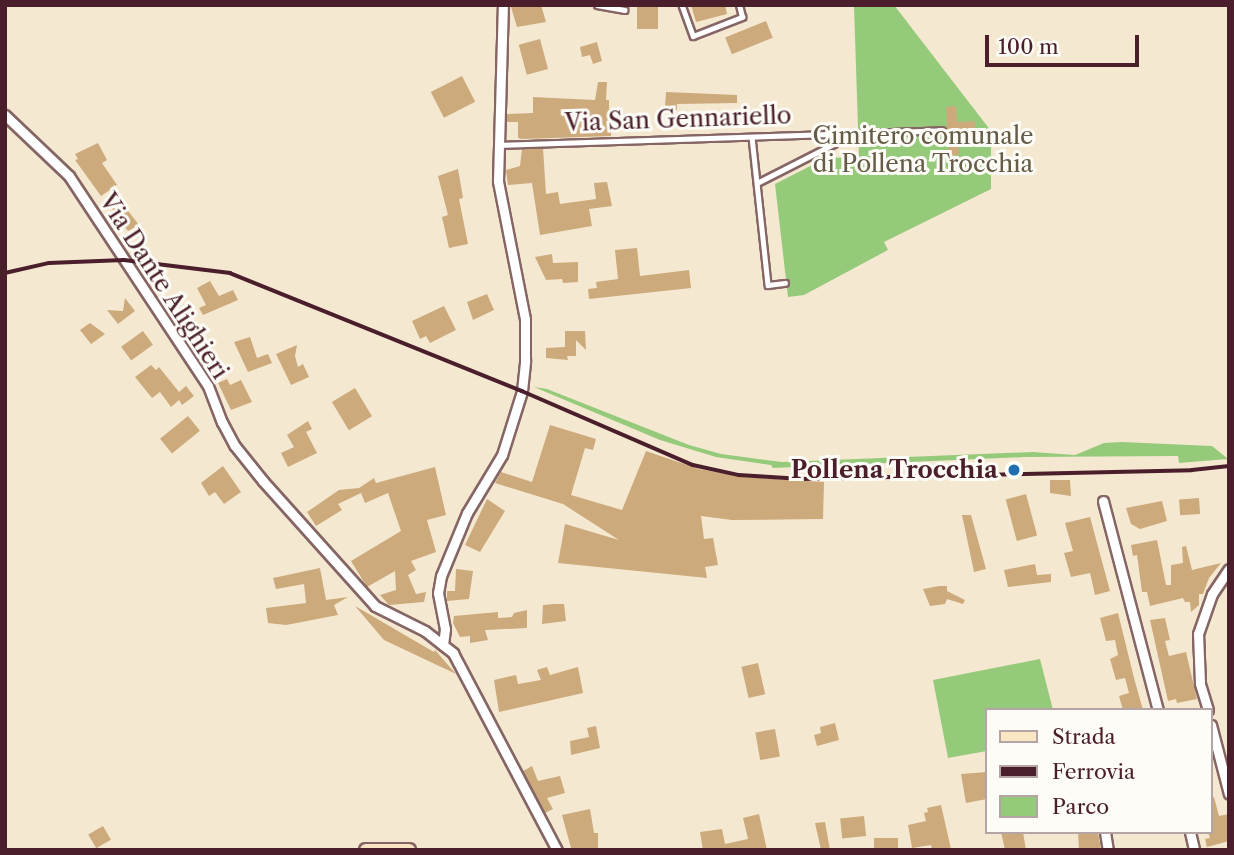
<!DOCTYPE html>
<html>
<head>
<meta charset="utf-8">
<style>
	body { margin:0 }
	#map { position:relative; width:1234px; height:855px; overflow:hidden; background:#f5e8d1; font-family:"Libre Caslon Text",serif }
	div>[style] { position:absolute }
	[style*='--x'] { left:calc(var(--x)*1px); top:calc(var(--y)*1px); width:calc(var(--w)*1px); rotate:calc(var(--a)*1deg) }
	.green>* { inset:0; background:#96ca7b }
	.building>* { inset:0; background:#ccaa7c; transform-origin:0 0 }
	.roads { filter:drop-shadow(2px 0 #866565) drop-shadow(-2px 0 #866565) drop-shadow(0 2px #866565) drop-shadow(0 -2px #866565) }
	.lane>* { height:4.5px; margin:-2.25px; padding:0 2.25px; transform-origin:2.25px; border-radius:2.25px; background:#fff }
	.street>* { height:9px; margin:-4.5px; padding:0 4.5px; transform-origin:4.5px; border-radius:4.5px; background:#fff }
	.secondary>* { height:12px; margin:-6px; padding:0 6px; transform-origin:6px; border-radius:6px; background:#fbe6c4 }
	.rail>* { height:3.5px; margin:-1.75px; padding:0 1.75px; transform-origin:1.75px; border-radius:1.75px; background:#4a1f2b }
	.dots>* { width:19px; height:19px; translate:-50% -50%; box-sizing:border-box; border:4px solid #fdfcf7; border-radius:50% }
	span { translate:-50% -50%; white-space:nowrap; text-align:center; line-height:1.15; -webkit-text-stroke:6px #fdfcf7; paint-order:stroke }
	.street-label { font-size:24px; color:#4a1f2b }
	.park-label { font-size:24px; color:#655b47 }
	.poi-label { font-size:24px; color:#4a1f2b; font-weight:700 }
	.right { translate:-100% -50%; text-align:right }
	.frame { position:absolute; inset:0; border:7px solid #4a1f2b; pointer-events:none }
	.legend { position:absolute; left:985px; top:708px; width:228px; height:126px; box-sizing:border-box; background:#fdfcf7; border:2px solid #b5a4a5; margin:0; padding:9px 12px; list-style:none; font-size:21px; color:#4a1f2b }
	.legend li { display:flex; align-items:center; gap:14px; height:35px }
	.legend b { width:35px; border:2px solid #b5a4a5 }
	.scale { position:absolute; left:985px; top:35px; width:154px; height:32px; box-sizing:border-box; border:4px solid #4a1f2b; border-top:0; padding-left:9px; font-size:21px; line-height:24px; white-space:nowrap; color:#4a1f2b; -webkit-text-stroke:5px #fdfcf7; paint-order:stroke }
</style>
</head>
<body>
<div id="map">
	<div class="green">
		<div style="clip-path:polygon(858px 5px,894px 5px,991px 131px,991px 189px,884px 242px,888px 250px,804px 295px,788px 297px,775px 184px,826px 158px,859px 157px,854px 7px)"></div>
		<div style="clip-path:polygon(534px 387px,547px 389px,689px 445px,721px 454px,782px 462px,1032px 452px,1075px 455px,1104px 443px,1122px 442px,1212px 446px,1228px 459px,1179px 463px,1178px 456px,1025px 457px,773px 468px,771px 465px,716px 457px,660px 440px)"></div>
		<div style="clip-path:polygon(1040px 659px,1053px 710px,987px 710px,987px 751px,948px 758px,933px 680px)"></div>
	</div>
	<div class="building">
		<div style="clip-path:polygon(517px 5px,541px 5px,546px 22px,517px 27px,511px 7px)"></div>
		<div style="left:637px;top:5px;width:21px;height:24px"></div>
		<div style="clip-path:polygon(691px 5px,725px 5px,727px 14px,696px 22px)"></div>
		<div style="left:766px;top:21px;width:18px;height:44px;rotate:68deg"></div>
		<div style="left:540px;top:39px;width:31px;height:22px;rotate:75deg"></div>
		<div style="clip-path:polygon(597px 42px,602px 61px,593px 64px,590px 55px,582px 57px,580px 47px)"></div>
		<div style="left:462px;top:76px;width:29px;height:35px;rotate:63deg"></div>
		<div style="clip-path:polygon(598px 82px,607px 82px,606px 100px,609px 100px,609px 109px,612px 109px,611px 136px,522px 139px,518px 138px,518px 122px,507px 122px,507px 114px,533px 113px,533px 97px,595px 100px)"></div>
		<div style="clip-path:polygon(666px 92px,737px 95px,737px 103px,677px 104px,677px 110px,668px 110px,665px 107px)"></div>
		<div style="clip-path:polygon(956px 106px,957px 122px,975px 121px,976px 137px,958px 138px,959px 155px,948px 156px,946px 107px)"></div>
		<div style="clip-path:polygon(98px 143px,107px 160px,102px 163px,117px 185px,101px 196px,75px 160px,78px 159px,75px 154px)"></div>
		<div style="clip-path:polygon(543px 148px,546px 194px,558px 192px,560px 204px,596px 199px,594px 183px,607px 182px,612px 206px,589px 209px,592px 226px,540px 235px,532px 183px,508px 185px,506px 170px,520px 166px,522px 149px)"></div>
		<div style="clip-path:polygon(458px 169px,463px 198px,459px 199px,468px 244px,449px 248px,442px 217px,448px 215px,438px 176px)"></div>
		<div style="clip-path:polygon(122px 203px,139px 225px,128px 231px,112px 209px)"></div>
		<div style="clip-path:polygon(637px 248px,640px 276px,689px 270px,691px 288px,589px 299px,588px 289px,597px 288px,596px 282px,618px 279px,615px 250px)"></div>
		<div style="clip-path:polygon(552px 254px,553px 263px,578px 262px,578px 282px,563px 283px,562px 279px,546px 280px,535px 257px)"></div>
		<div style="clip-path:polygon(210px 281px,219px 296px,233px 290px,238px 300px,203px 315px,199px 308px,206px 305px,197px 288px)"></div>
		<div style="clip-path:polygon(487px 294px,494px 310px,473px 320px,467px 302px)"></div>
		<div style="clip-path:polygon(125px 298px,135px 311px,118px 324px,107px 310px,123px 311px)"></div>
		<div style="clip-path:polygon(444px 306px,456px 330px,430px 343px,426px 336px,420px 339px,412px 321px)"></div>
		<div style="clip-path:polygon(90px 323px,105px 334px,91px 344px,80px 330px)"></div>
		<div style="left:143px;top:331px;width:17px;height:27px;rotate:54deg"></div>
		<div style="clip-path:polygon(565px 331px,585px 331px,586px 350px,576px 340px,576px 356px,567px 356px,568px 360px,546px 358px,546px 348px,565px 347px)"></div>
		<div style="clip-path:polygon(250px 337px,257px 358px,268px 354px,272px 363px,248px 372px,234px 342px)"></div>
		<div style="clip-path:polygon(297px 345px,295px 356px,298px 367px,303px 364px,309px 377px,291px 385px,276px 354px)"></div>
		<div style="clip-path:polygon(151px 365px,156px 370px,159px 367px,179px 392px,186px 386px,194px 396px,182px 405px,179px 400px,171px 407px,160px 392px,152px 398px,135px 377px)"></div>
		<div style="clip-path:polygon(227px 379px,230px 385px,241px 380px,252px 402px,231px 410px,218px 383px)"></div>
		<div style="left:355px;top:388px;width:33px;height:27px;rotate:59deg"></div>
		<div style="left:188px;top:416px;width:19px;height:36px;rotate:51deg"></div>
		<div style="clip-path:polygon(308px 421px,312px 429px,306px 432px,317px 453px,288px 467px,281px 453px,294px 447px,287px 435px)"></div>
		<div style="clip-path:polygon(550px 425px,596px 439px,593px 450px,585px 448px,571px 495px,622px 510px,646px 451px,699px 469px,744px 477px,824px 482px,823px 519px,732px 520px,701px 516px,704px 539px,713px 538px,718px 565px,705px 567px,707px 578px,558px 563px,565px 524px,619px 540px,563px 504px,495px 483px,501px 472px,532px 482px)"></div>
		<div style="clip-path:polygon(223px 466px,241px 492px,224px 504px,215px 492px,209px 496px,201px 483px)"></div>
		<div style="clip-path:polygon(435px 467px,446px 515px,427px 520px,436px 552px,411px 561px,416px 570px,408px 575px,416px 594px,426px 592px,424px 602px,389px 605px,380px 595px,396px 590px,395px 571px,367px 587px,351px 561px,401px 531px,388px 493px,365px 503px,361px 493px,338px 504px,342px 510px,316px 526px,307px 512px,339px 490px,359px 488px,374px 478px,376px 483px)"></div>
		<div style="clip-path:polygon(1050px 480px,1070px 480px,1071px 496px,1050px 493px)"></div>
		<div style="left:1026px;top:494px;width:43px;height:21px;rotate:75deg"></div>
		<div style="left:1199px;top:498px;width:16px;height:20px;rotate:86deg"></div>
		<div style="clip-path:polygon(487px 499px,505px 511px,480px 552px,465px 545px)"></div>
		<div style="clip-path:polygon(1162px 501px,1167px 521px,1140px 529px,1131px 524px,1126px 508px)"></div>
		<div style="clip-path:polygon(962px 515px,971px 515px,986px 569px,974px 572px)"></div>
		<div style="clip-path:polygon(1090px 517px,1110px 591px,1095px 595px,1090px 573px,1071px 577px,1064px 553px,1073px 551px,1065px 523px)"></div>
		<div style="clip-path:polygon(1157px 540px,1166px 585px,1171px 585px,1171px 565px,1183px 563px,1182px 547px,1186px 546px,1192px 570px,1221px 563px,1209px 578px,1203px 594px,1199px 594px,1199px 605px,1191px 612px,1190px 602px,1185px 602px,1183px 598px,1150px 606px,1147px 592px,1142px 592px,1137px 555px,1133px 556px,1131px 545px)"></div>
		<div style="clip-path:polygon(1035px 564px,1037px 575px,1051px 574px,1051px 582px,1008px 587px,1004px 570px)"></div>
		<div style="clip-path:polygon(320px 568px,326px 600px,348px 597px,334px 605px,338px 615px,286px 625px,268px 623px,266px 608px,306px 603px,304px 584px,276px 589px,273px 578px)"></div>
		<div style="clip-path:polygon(456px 569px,473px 571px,469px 599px,447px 601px,447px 591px,455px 591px)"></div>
		<div style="clip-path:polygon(939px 586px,947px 586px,947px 591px,965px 600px,963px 604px,947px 599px,945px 604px,930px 606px,923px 589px)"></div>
		<div style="clip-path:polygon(554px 604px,564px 604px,566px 621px,542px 624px,543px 605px)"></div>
		<div style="clip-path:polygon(355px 606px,434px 652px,435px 650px,456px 674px,384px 640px)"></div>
		<div style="clip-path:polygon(527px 610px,527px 628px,485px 630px,488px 640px,470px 643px,470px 636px,460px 637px,453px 623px,454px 616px,498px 612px,498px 618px,512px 617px,514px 613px)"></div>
		<div style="clip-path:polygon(1118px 613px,1134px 678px,1143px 710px,1123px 710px,1119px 696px,1129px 693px,1125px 678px,1116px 680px,1110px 659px,1118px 655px,1115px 640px,1106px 641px,1100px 618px)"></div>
		<div style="clip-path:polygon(1165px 618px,1170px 640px,1165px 641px,1169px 656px,1186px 652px,1197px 699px,1177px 703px,1176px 699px,1168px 701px,1150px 620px)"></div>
		<div style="left:758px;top:663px;width:32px;height:17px;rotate:77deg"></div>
		<div style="clip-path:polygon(547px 667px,550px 675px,578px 667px,583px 693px,499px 712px,494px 680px,516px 675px,518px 684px,541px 680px,537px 670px)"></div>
		<div style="clip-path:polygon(835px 723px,839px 740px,817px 746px,814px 735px,821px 733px,820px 727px)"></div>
		<div style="clip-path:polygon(596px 726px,600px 748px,571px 755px,570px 741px,589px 737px,587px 728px)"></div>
		<div style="left:775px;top:729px;width:28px;height:20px;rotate:80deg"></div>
		<div style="clip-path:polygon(532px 766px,538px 781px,560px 776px,565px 793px,547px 798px,553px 809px,545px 813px,523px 771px)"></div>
		<div style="clip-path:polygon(987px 772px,987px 799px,966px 803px,961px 774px)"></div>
		<div style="clip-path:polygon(1214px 797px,1219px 816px,1229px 814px,1229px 841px,1207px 847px,1205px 839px,1210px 838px,1208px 832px,1211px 832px,1211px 798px)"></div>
		<div style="clip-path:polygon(941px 805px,951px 849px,937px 850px,932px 849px,931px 845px,912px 848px,908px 825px,926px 821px,924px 813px,928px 812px,927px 808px)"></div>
		<div style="clip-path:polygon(590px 809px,594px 833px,598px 833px,598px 850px,571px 848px,562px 815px)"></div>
		<div style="clip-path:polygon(759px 814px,767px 850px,703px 850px,700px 832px,722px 829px,725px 844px,748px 839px,743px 818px)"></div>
		<div style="left:864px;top:816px;width:20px;height:24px;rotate:84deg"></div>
		<div style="clip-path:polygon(825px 822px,830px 850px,821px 850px,815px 823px)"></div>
		<div style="left:103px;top:826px;width:16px;height:17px;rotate:60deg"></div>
		<div style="clip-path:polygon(1001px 832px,1023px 832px,1026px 850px,1005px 850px)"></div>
		<div style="clip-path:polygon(1078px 832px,1098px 832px,1101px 850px,1079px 850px)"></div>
		<div style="left:898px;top:838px;width:12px;height:24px;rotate:90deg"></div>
	</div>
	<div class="roads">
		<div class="lane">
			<div style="--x:597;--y:5;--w:28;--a:10"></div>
			<div style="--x:682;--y:5;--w:33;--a:70"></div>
			<div style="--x:693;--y:36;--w:53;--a:-21.2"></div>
			<div style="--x:742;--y:17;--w:12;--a:-104"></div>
			<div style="--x:752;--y:137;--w:149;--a:83.8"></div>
			<div style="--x:768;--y:285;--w:17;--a:-7"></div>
			<div style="--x:499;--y:145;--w:443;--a:-1.9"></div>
			<div style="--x:757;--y:183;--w:86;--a:-26.9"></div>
			<div style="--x:834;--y:144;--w:13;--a:-122"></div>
		</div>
		<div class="street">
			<div style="--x:5;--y:115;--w:88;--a:43.6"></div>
			<div style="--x:69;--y:176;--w:252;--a:56.5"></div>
			<div style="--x:208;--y:386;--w:39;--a:69"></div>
			<div style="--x:222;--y:422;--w:27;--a:62"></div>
			<div style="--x:235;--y:446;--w:45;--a:51.3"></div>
			<div style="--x:263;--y:481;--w:168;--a:48.1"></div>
			<div style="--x:375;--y:606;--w:56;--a:26.6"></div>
			<div style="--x:425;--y:631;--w:36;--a:38"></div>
			<div style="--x:453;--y:653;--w:223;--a:62.2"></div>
			<div style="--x:1103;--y:501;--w:216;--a:75.3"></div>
			<div style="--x:443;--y:645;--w:16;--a:-83"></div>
			<div style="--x:445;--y:629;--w:37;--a:-101"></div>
			<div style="--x:438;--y:593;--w:17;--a:-80"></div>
			<div style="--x:441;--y:576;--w:68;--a:-67.6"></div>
			<div style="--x:467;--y:513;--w:68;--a:-58.9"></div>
			<div style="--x:502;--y:455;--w:67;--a:-72.6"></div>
			<div style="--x:522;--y:391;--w:31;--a:-84"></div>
			<div style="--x:525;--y:360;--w:41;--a:-90"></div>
			<div style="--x:525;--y:319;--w:141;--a:-101.1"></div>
			<div style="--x:498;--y:181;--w:176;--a:-88.4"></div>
			<div style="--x:1208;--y:710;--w:28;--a:-107"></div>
			<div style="--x:1200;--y:683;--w:49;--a:-92.3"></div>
			<div style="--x:1198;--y:634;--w:42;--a:-70.7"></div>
			<div style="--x:1212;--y:594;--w:30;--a:-56"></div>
			<div style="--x:1211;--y:725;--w:71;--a:75.4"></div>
			<div style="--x:1105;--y:832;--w:18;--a:81"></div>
			<div style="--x:1190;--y:832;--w:18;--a:77"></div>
		</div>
		<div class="secondary">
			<div style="--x:366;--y:850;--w:43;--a:0"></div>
		</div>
	</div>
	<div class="rail">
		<div style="--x:5;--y:273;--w:45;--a:-12.8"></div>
		<div style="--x:49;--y:263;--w:75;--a:-2.3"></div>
		<div style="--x:124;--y:260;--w:107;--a:7"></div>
		<div style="--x:230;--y:273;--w:315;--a:22"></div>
		<div style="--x:522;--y:391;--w:186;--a:23.4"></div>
		<div style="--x:693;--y:465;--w:47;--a:12.3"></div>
		<div style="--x:739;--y:475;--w:63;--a:3.6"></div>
		<div style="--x:802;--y:479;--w:390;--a:-1.3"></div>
		<div style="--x:1192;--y:470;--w:37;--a:-6"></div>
	</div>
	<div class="dots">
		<div style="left:1014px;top:470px;background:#1f6fb2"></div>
	</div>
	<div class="street-label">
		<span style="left:678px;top:119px;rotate:-2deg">Via San Gennariello</span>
		<span style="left:164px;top:286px;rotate:57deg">Via Dante Alighieri</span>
	</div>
	<div class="park-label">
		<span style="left:923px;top:150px">Cimitero comunale<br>di Pollena Trocchia</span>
	</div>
	<div class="poi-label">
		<span class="right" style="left:998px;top:470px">Pollena Trocchia</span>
	</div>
	<div class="frame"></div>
	<ul class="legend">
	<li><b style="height:9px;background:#fbe6c4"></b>Strada</li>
	<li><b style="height:9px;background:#4a1f2b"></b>Ferrovia</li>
	<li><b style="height:19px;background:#96ca7b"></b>Parco</li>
	</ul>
	<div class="scale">100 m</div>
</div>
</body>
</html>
